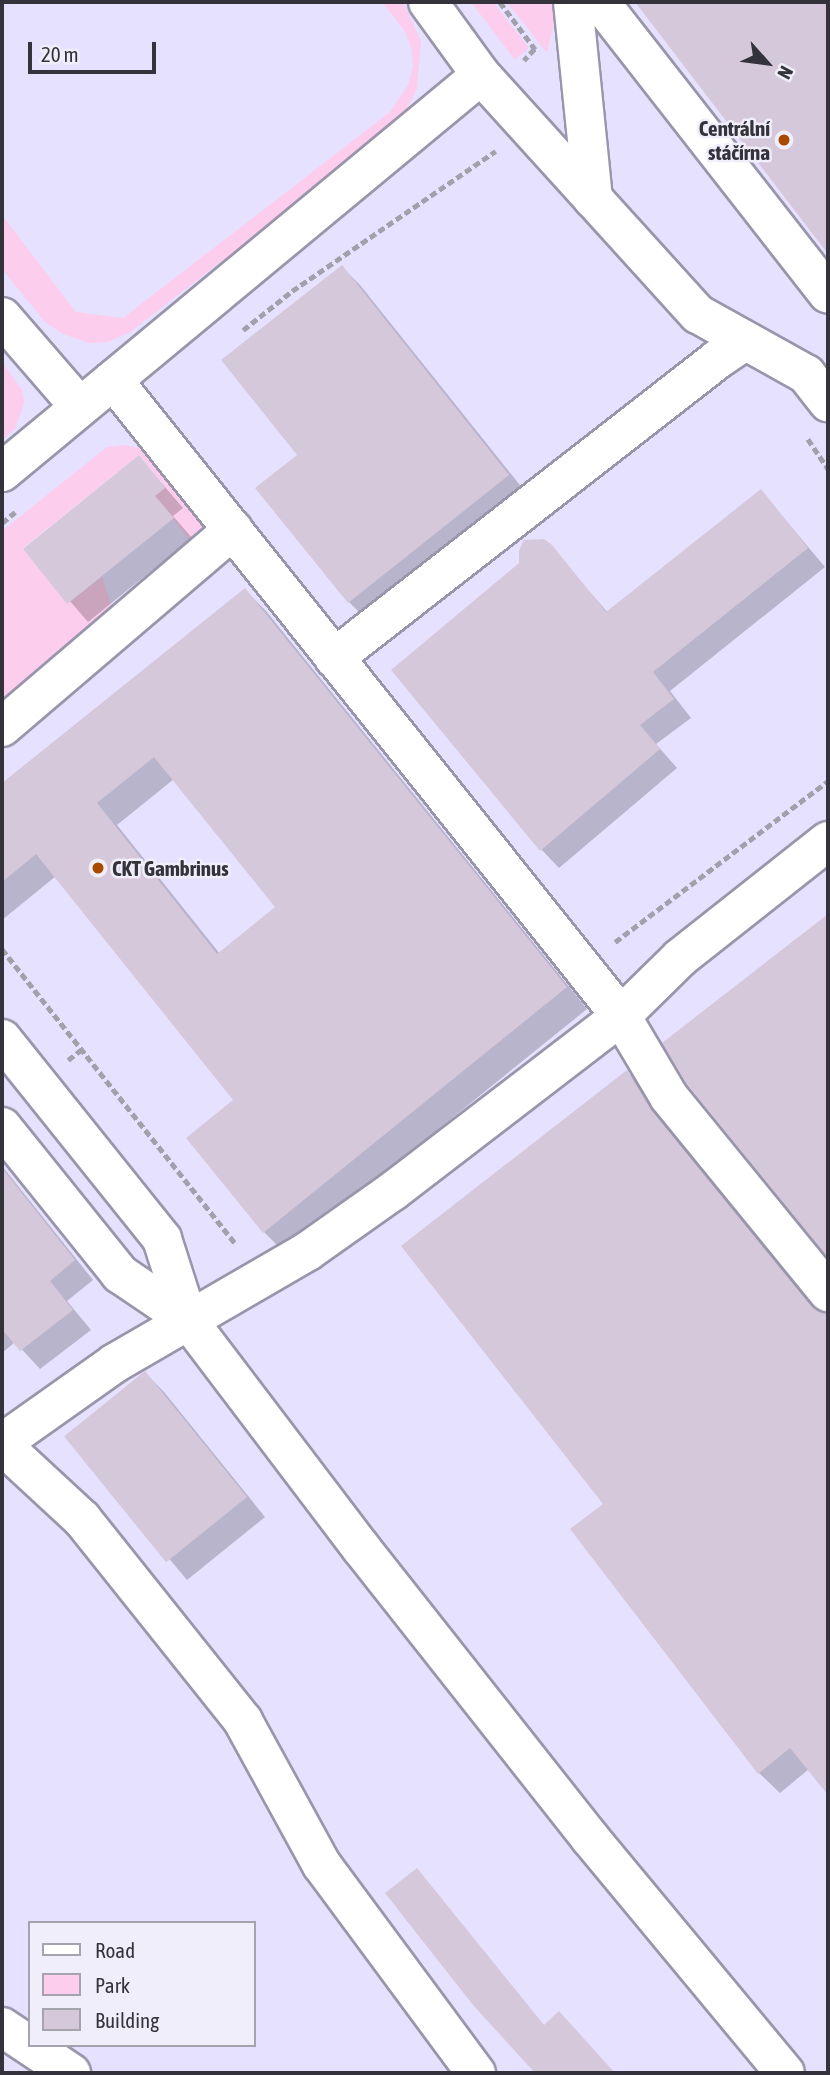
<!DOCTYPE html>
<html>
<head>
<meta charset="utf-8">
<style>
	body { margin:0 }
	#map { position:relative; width:830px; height:2075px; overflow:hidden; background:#f0eefb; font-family:"Asap Condensed",sans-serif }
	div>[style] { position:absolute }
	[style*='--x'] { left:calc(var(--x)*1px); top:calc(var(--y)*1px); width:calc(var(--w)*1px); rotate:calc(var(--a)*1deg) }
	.built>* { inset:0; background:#e6e1ff }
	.green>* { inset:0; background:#fdcded }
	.shadow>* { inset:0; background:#0003 }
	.building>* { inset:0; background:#d6c8db; transform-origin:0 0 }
	.path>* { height:4.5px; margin-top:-2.25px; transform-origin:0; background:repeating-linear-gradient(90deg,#a1a0ab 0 7px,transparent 0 10.5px) }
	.roads { filter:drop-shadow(2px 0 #9995aa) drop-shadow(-2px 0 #9995aa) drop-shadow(0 2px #9995aa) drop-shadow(0 -2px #9995aa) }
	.minor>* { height:38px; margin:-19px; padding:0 19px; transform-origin:19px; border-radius:19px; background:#fff }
	.dots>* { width:19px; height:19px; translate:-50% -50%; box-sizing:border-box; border:4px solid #f0eefb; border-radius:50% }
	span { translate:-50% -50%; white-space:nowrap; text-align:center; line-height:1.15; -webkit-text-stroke:5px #f0eefb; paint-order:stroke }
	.poi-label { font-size:21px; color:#34333b; font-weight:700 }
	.right { translate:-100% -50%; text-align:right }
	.left { translate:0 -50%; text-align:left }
	.frame { position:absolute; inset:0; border:4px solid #34333b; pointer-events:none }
	.legend { position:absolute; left:28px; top:1921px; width:228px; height:126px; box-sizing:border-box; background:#f0eefb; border:2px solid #a5a3ae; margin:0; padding:9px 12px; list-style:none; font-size:21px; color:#34333b }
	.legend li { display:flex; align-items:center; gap:14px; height:35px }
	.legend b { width:35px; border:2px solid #a5a3ae }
	.north { position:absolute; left:732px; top:28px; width:70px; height:70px; -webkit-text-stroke:5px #f0eefb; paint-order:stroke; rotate:118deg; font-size:19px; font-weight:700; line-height:28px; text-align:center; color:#34333b }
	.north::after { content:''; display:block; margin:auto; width:24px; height:32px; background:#34333b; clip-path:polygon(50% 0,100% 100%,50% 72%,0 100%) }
	.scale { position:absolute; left:28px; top:42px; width:128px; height:32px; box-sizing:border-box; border:4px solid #34333b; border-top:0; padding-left:9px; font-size:21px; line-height:24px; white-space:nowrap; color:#34333b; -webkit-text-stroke:5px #f0eefb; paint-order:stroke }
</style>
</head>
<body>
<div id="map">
	<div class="built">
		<div style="clip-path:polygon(evenodd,2px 2px,828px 2px,828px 2073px,2px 2073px,2px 2px,30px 1923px,254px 1923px,254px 2045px,30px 2045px,30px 1923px)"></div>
	</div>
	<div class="green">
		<div style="clip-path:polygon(382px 2px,403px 2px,421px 41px,417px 89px,404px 114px,387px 133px,129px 333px,108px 342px,89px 343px,63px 334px,45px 322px,2px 269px,2px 215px,76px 312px,123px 318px,390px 112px,408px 85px,413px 66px,411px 47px,404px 30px)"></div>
		<div style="clip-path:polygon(471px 2px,493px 2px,529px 48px,515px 60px)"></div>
		<div style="clip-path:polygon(507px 2px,559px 2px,547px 52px,546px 52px)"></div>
		<div style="clip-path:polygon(2px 362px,22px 390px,24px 403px,15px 429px,2px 440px)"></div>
		<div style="clip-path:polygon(124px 445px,140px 448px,151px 456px,206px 521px,205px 531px,192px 542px,189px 539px,155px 496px,165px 487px,139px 455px,23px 548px,67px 604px,102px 577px,113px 610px,2px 711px,2px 531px,107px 447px)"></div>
	</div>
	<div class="shadow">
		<div style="clip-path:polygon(637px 2px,828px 2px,828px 251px)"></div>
		<div style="clip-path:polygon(342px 267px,360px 285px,527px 494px,367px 620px,349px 602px,299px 455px)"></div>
		<div style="clip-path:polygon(139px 457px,183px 508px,173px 516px,192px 538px,88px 622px,25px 549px)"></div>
		<div style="clip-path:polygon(761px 491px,825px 567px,670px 691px,691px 718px,656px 744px,677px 768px,559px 868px,541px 849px,551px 547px,608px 613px)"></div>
		<div style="clip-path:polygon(evenodd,245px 590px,266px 611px,587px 1009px,285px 1253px,264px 1232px,235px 1100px,56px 876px,2px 920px,2px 785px,245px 590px,174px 779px,278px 907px,220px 954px,117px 825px,174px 779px)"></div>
		<div style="clip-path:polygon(828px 917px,828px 1255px,688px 1083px,665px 1043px)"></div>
		<div style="clip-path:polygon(627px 1072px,648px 1092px,672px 1133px,819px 1314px,828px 1315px,828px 1793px,809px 1769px,780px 1793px,759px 1773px,605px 1505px)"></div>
		<div style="clip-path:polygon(2px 1166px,93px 1280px,67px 1301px,91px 1330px,40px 1369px,15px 1342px,2px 1353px)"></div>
		<div style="clip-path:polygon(145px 1373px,164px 1392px,265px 1517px,187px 1580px,66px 1435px)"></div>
	</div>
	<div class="building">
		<div style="clip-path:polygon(635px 2px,828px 2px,828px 254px)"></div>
		<div style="clip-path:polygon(342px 265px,509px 475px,348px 603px,255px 488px,297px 455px,221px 360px)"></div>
		<div style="clip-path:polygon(139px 455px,165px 488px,155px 496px,174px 518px,67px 604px,23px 549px)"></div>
		<div style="clip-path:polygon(761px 489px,808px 548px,653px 672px,674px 699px,640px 725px,660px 749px,540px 851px,391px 670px,519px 563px,519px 551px,524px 540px,544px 539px,552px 545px,606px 612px)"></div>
		<div style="clip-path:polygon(evenodd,245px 588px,567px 987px,263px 1233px,186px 1138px,233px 1100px,36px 854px,2px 882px,2px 783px,245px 588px,154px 757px,275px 907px,217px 954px,97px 803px,154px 757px)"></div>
		<div style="clip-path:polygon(828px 914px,828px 1258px,687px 1084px,662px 1043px)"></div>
		<div style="clip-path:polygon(627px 1070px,652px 1111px,811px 1306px,828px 1313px,828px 1795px,790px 1748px,758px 1774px,570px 1529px,603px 1504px,401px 1246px)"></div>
		<div style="clip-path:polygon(2px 1168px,75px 1260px,50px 1281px,73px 1310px,20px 1351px,2px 1329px)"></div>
		<div style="left:145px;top:1371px;width:162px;height:104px;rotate:51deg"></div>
		<div style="clip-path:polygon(417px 1868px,544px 2025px,559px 2011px,615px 2073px,535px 2073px,473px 2005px,385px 1893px)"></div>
	</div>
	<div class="path">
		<div style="--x:500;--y:2;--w:59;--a:53.3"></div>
		<div style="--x:535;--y:49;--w:16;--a:133"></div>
		<div style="--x:243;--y:330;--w:63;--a:-38.5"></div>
		<div style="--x:292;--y:291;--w:247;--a:-34.5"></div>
		<div style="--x:808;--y:439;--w:36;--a:56"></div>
		<div style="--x:2;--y:523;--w:17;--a:-40"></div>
		<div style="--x:615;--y:942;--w:267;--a:-37.1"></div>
		<div style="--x:2;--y:949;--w:377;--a:51.6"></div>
		<div style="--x:68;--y:1060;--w:18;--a:-38"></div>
	</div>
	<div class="roads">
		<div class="minor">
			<div style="--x:573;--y:2;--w:198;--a:84.2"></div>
			<div style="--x:600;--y:2;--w:370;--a:52"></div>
			<div style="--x:481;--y:75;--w:323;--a:47.8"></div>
			<div style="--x:698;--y:314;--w:124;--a:29.1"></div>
			<div style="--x:806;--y:374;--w:36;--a:52"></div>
			<div style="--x:2;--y:317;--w:119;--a:49.1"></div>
			<div style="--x:2;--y:472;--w:622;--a:-39.65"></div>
			<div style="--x:481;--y:75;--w:90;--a:-126"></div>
			<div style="--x:334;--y:658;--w:487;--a:-37.9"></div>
			<div style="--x:718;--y:359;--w:32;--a:-34"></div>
			<div style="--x:2;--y:727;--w:304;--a:-40.5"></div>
			<div style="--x:828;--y:841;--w:189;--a:141.7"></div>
			<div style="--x:680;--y:958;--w:83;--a:135.5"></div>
			<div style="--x:621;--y:1016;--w:94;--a:59.3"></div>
			<div style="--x:669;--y:1097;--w:252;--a:50.8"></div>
			<div style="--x:2;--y:1039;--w:256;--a:51.3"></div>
			<div style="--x:162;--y:1239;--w:85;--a:72.2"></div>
			<div style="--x:188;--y:1320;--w:286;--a:52.8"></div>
			<div style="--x:361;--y:1548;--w:370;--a:51.7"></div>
			<div style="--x:590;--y:1838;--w:305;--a:50.3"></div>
			<div style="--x:2;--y:1127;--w:189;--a:51.2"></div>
			<div style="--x:120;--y:1274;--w:82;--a:34.1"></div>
			<div style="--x:2;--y:1443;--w:138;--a:-35.3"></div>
			<div style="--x:115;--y:1363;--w:223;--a:-30.1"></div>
			<div style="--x:308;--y:1251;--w:104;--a:-35.2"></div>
			<div style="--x:393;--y:1191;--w:287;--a:-37.5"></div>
			<div style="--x:621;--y:1016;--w:814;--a:-128.62"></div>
			<div style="--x:2;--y:1445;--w:109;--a:42.8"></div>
			<div style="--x:82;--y:1519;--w:258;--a:51.4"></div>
			<div style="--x:243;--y:1721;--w:164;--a:61.3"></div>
			<div style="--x:322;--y:1865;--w:259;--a:53.5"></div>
			<div style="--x:2;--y:2027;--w:83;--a:33.7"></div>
		</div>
	</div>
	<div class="dots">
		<div style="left:784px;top:140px;background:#a94900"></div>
		<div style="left:98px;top:868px;background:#a94900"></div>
	</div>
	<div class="poi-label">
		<span class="right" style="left:770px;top:140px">Centrální<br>stáčírna</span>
		<span class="left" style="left:112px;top:868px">CKT Gambrinus</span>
	</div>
	<div class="frame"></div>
	<ul class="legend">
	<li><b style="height:9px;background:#fff"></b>Road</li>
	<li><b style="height:19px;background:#fdcded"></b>Park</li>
	<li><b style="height:19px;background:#d6c8db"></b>Building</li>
	</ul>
	<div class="north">N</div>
	<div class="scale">20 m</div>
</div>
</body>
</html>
